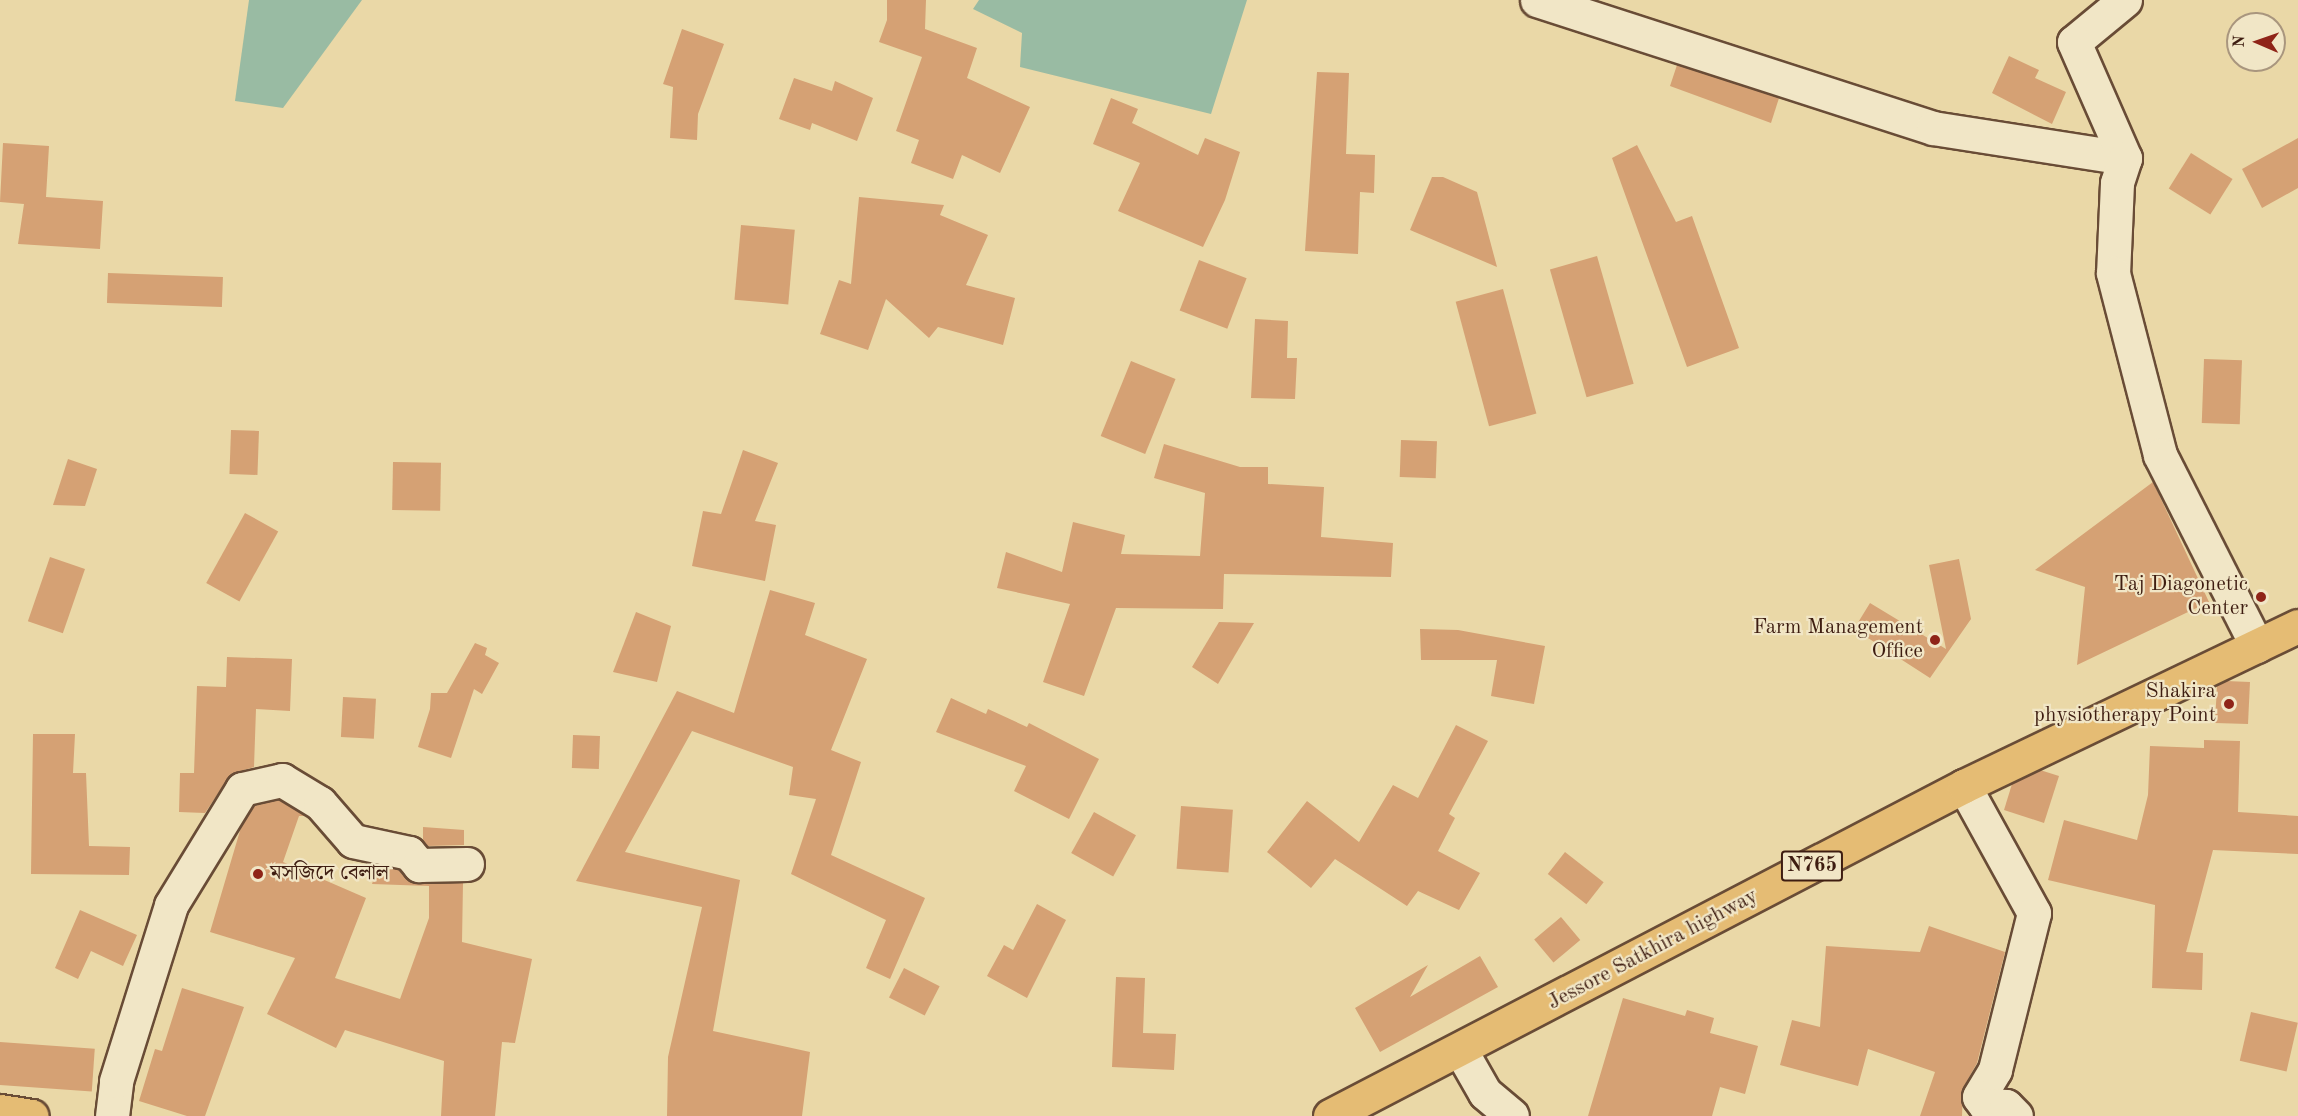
<!DOCTYPE html>
<html>
<head>
<meta charset="utf-8">
<style>
	body { margin:0 }
	#map { position:relative; width:2298px; height:1116px; overflow:hidden; background:#ead8a7; font-family:"Old Standard TT","Noto Serif Bengali",serif }
	div>[style] { position:absolute }
	[style*='--x'] { left:calc(var(--x)*1px); top:calc(var(--y)*1px); width:calc(var(--w)*1px); rotate:calc(var(--a)*1deg) }
	.water>* { inset:0; background:#99bba3 }
	.building>* { inset:0; background:#d5a174; transform-origin:0 0 }
	.roads { filter:drop-shadow(2px 0 #694c36) drop-shadow(-2px 0 #694c36) drop-shadow(0 2px #694c36) drop-shadow(0 -2px #694c36) }
	.minor>* { height:33px; margin:-16.5px; padding:0 16.5px; transform-origin:16.5px; border-radius:16.5px; background:#f1e6c6 }
	.highway>* { height:33px; margin:-16.5px; padding:0 16.5px; transform-origin:16.5px; border-radius:16.5px; background:#e5bc74 }
	.dots>* { width:16px; height:16px; translate:-50% -50%; box-sizing:border-box; border:3px solid #f1e6c6; border-radius:50% }
	span { translate:-50% -50%; white-space:nowrap; text-align:center; line-height:1.15; -webkit-text-stroke:4.5px #f1e6c6; paint-order:stroke }
	.shield-label span { padding:2px 4px; background:#f1e6c6; border:2px solid; border-radius:4px; -webkit-text-stroke-width:0 }
	.shield-label { font-size:20px; color:#3e1d11; font-weight:700 }
	.poi-label { font-size:21px; color:#3e1d11 }
	.right { translate:-100% -50%; text-align:right }
	.left { translate:0 -50%; text-align:left }
	.street-label { font-size:21px; color:#3e1d11 }
	.north { position:absolute; left:2226px; top:12px; width:60px; height:60px; box-sizing:border-box; background:#f1e6c6; border:2px solid #a9967e; border-radius:50%; rotate:272deg; font-size:16px; font-weight:700; line-height:24px; text-align:center; color:#3e1d11 }
	.north::after { content:''; display:block; margin:auto; width:21px; height:27px; background:#8f2418; clip-path:polygon(50% 0,100% 100%,50% 72%,0 100%) }
</style>
</head>
<body>
<div id="map">
	<div class="water">
		<div style="clip-path:polygon(249px 0,362px 0,283px 108px,235px 101px)"></div>
		<div style="clip-path:polygon(979px 0,1247px 0,1211px 114px,1020px 67px,1022px 33px,973px 9px)"></div>
	</div>
	<div class="building">
		<div style="clip-path:polygon(887px 0,926px 0,925px 29px,977px 48px,967px 78px,1030px 107px,1000px 173px,962px 155px,953px 179px,911px 163px,919px 140px,896px 131px,922px 57px,879px 42px,887px 20px)"></div>
		<div style="clip-path:polygon(682px 29px,724px 44px,698px 114px,697px 140px,670px 138px,673px 87px,663px 84px)"></div>
		<div style="clip-path:polygon(2009px 56px,2039px 70px,2035px 78px,2066px 92px,2052px 124px,1992px 93px)"></div>
		<div style="clip-path:polygon(1677px 65px,1779px 98px,1771px 123px,1670px 86px)"></div>
		<div style="clip-path:polygon(1317px 72px,1349px 73px,1346px 154px,1375px 155px,1374px 193px,1360px 192px,1358px 254px,1305px 251px)"></div>
		<div style="clip-path:polygon(794px 78px,832px 91px,835px 81px,873px 98px,857px 141px,812px 123px,810px 130px,779px 119px)"></div>
		<div style="clip-path:polygon(1111px 98px,1138px 109px,1132px 123px,1198px 155px,1205px 138px,1240px 152px,1225px 200px,1203px 247px,1118px 211px,1140px 163px,1093px 144px)"></div>
		<div style="clip-path:polygon(2298px 138px,2298px 188px,2262px 208px,2242px 169px)"></div>
		<div style="clip-path:polygon(3px 143px,49px 146px,46px 197px,103px 201px,100px 249px,18px 244px,24px 204px,0 202px)"></div>
		<div style="clip-path:polygon(1637px 145px,1676px 222px,1692px 216px,1739px 348px,1687px 367px,1612px 158px)"></div>
		<div style="left:2191px;top:153px;width:49px;height:42px;rotate:32deg"></div>
		<div style="clip-path:polygon(1432px 177px,1443px 177px,1477px 192px,1497px 267px,1410px 230px)"></div>
		<div style="clip-path:polygon(859px 197px,944px 205px,940px 215px,988px 235px,966px 285px,1015px 298px,1003px 345px,938px 327px,929px 338px,886px 299px,868px 350px,820px 334px,839px 280px,851px 284px)"></div>
		<div style="left:741px;top:225px;width:54px;height:75px;rotate:5deg"></div>
		<div style="left:1597px;top:256px;width:133px;height:49px;rotate:74deg"></div>
		<div style="left:1199px;top:260px;width:51px;height:54px;rotate:21deg"></div>
		<div style="left:108px;top:273px;width:115px;height:30px;rotate:2deg"></div>
		<div style="left:1503px;top:289px;width:129px;height:49px;rotate:75deg"></div>
		<div style="clip-path:polygon(1255px 319px,1288px 321px,1287px 358px,1297px 358px,1295px 399px,1251px 398px)"></div>
		<div style="left:2204px;top:359px;width:38px;height:64px;rotate:2deg"></div>
		<div style="left:1131px;top:361px;width:48px;height:81px;rotate:22deg"></div>
		<div style="left:231px;top:430px;width:28px;height:44px;rotate:2deg"></div>
		<div style="left:1401px;top:440px;width:36px;height:37px;rotate:2deg"></div>
		<div style="clip-path:polygon(1164px 444px,1240px 467px,1268px 467px,1268px 484px,1324px 487px,1321px 537px,1393px 543px,1391px 577px,1224px 574px,1223px 609px,1116px 608px,1084px 696px,1043px 682px,1070px 604px,997px 588px,1006px 552px,1062px 572px,1073px 522px,1125px 535px,1121px 554px,1200px 556px,1205px 493px,1154px 478px)"></div>
		<div style="clip-path:polygon(743px 450px,778px 463px,755px 521px,776px 525px,765px 581px,692px 566px,703px 511px,721px 514px)"></div>
		<div style="clip-path:polygon(68px 459px,97px 469px,85px 506px,53px 505px)"></div>
		<div style="left:393px;top:462px;width:48px;height:48px;rotate:1deg"></div>
		<div style="clip-path:polygon(2153px 482px,2209px 602px,2077px 665px,2085px 587px,2035px 570px)"></div>
		<div style="left:245px;top:513px;width:38px;height:80px;rotate:29deg"></div>
		<div style="left:50px;top:557px;width:37px;height:68px;rotate:19deg"></div>
		<div style="clip-path:polygon(1959px 559px,1971px 619px,1930px 678px,1854px 629px,1870px 603px,1946px 649px,1929px 565px)"></div>
		<div style="clip-path:polygon(770px 590px,815px 603px,805px 635px,867px 659px,831px 750px,861px 762px,831px 855px,925px 898px,890px 979px,866px 968px,886px 920px,791px 874px,816px 799px,789px 795px,793px 767px,692px 731px,625px 852px,740px 880px,713px 1031px,810px 1052px,802px 1116px,667px 1116px,668px 1057px,702px 907px,576px 881px,677px 691px,734px 713px)"></div>
		<div style="clip-path:polygon(636px 612px,671px 626px,657px 682px,613px 672px)"></div>
		<div style="clip-path:polygon(1219px 622px,1254px 623px,1218px 684px,1192px 667px)"></div>
		<div style="clip-path:polygon(1420px 629px,1458px 630px,1545px 646px,1534px 704px,1491px 696px,1497px 660px,1421px 660px)"></div>
		<div style="clip-path:polygon(475px 643px,487px 648px,485px 655px,499px 663px,482px 694px,474px 689px,451px 758px,418px 747px,430px 709px,431px 693px,447px 693px)"></div>
		<div style="clip-path:polygon(227px 657px,292px 659px,290px 711px,256px 709px,254px 767px,231px 774px,205px 813px,179px 812px,180px 773px,194px 773px,197px 686px,226px 687px)"></div>
		<div style="clip-path:polygon(2226px 681px,2250px 682px,2248px 724px,2215px 723px,2217px 686px)"></div>
		<div style="left:343px;top:697px;width:33px;height:40px;rotate:3deg"></div>
		<div style="clip-path:polygon(951px 698px,986px 714px,988px 709px,1027px 727px,1029px 723px,1099px 759px,1069px 819px,1014px 791px,1026px 766px,936px 732px)"></div>
		<div style="clip-path:polygon(1456px 725px,1488px 741px,1449px 814px,1455px 818px,1438px 851px,1480px 873px,1459px 910px,1418px 891px,1407px 906px,1335px 859px,1311px 888px,1267px 852px,1307px 801px,1359px 842px,1393px 785px,1418px 798px)"></div>
		<div style="clip-path:polygon(33px 734px,75px 734px,73px 773px,86px 773px,89px 846px,130px 847px,129px 875px,31px 874px)"></div>
		<div style="left:573px;top:735px;width:27px;height:33px;rotate:2deg"></div>
		<div style="clip-path:polygon(2204px 740px,2240px 741px,2238px 812px,2298px 816px,2298px 854px,2213px 850px,2186px 952px,2203px 953px,2202px 990px,2152px 988px,2155px 905px,2048px 880px,2064px 820px,2137px 840px,2148px 795px,2150px 746px,2204px 748px)"></div>
		<div style="clip-path:polygon(2040px 770px,2059px 776px,2044px 823px,2004px 810px,2012px 784px)"></div>
		<div style="clip-path:polygon(279px 800px,306px 816px,299px 816px,283px 862px,366px 898px,335px 978px,400px 999px,429px 918px,429px 886px,372px 884px,378px 866px,399px 870px,419px 884px,463px 883px,462px 942px,532px 959px,515px 1043px,502px 1042px,495px 1116px,441px 1116px,444px 1061px,345px 1030px,336px 1048px,267px 1014px,295px 958px,210px 932px,242px 824px,254px 806px)"></div>
		<div style="left:1181px;top:806px;width:52px;height:63px;rotate:4deg"></div>
		<div style="left:1094px;top:812px;width:48px;height:47px;rotate:29deg"></div>
		<div style="clip-path:polygon(423px 827px,464px 830px,464px 845px,428px 846px,423px 841px)"></div>
		<div style="left:1565px;top:852px;width:49px;height:28px;rotate:38deg"></div>
		<div style="clip-path:polygon(1037px 904px,1066px 920px,1027px 998px,987px 976px,1004px 945px,1013px 950px)"></div>
		<div style="clip-path:polygon(80px 910px,137px 935px,123px 966px,91px 951px,78px 979px,55px 968px)"></div>
		<div style="left:1561px;top:917px;width:30px;height:35px;rotate:50deg"></div>
		<div style="clip-path:polygon(1929px 926px,2005px 952px,1977px 1063px,1963px 1088px,1962px 1116px,1920px 1116px,1935px 1072px,1868px 1049px,1858px 1086px,1780px 1065px,1792px 1020px,1820px 1027px,1826px 946px,1920px 952px)"></div>
		<div style="clip-path:polygon(1480px 956px,1498px 987px,1380px 1052px,1355px 1008px,1428px 965px,1410px 997px)"></div>
		<div style="left:904px;top:968px;width:40px;height:33px;rotate:27deg"></div>
		<div style="clip-path:polygon(1116px 977px,1145px 978px,1143px 1033px,1176px 1034px,1174px 1070px,1112px 1067px)"></div>
		<div style="clip-path:polygon(182px 988px,244px 1007px,205px 1116px,187px 1116px,139px 1101px,155px 1049px,162px 1051px)"></div>
		<div style="clip-path:polygon(1623px 998px,1685px 1016px,1687px 1010px,1714px 1018px,1710px 1033px,1758px 1046px,1745px 1094px,1720px 1087px,1712px 1116px,1588px 1116px)"></div>
		<div style="left:2251px;top:1012px;width:48px;height:50px;rotate:13deg"></div>
		<div style="left:0;top:1042px;width:95px;height:43px;rotate:4deg"></div>
	</div>
	<div class="roads">
		<div class="minor">
			<div style="--x:1537;--y:0;--w:416;--a:17.9"></div>
			<div style="--x:1933;--y:128;--w:194;--a:8.9"></div>
			<div style="--x:2125;--y:0;--w:66;--a:140.5"></div>
			<div style="--x:2074;--y:42;--w:127;--a:66.3"></div>
			<div style="--x:2125;--y:158;--w:26;--a:108"></div>
			<div style="--x:2117;--y:183;--w:90;--a:92.5"></div>
			<div style="--x:2113;--y:273;--w:188;--a:75.5"></div>
			<div style="--x:2160;--y:455;--w:214;--a:63.1"></div>
			<div style="--x:1964;--y:786;--w:145;--a:61.1"></div>
			<div style="--x:2034;--y:913;--w:162;--a:104"></div>
			<div style="--x:1995;--y:1070;--w:31;--a:121"></div>
			<div style="--x:1979;--y:1097;--w:10;--a:53"></div>
			<div style="--x:1985;--y:1105;--w:21;--a:3"></div>
			<div style="--x:2006;--y:1106;--w:14;--a:45"></div>
			<div style="--x:1461;--y:1051;--w:48;--a:60.3"></div>
			<div style="--x:1485;--y:1093;--w:35;--a:40"></div>
			<div style="--x:112;--y:1116;--w:35;--a:-83"></div>
			<div style="--x:116;--y:1081;--w:184;--a:-72.6"></div>
			<div style="--x:171;--y:905;--w:136;--a:-58.5"></div>
			<div style="--x:242;--y:789;--w:41;--a:-12.7"></div>
			<div style="--x:282;--y:780;--w:44;--a:31.2"></div>
			<div style="--x:320;--y:803;--w:50;--a:49"></div>
			<div style="--x:353;--y:841;--w:57;--a:12.1"></div>
			<div style="--x:409;--y:853;--w:16;--a:50"></div>
			<div style="--x:419;--y:865;--w:48;--a:-1.2"></div>
		</div>
		<div class="highway">
			<div style="--x:0;--y:1111;--w:32;--a:9"></div>
			<div style="--x:1330;--y:1116;--w:715;--a:-27.5"></div>
			<div style="--x:1964;--y:786;--w:370;--a:-25.6"></div>
		</div>
	</div>
	<div class="dots">
		<div style="left:2261px;top:597px;background:#8f2418"></div>
		<div style="left:1935px;top:640px;background:#8f2418"></div>
		<div style="left:2229px;top:704px;background:#8f2418"></div>
		<div style="left:258px;top:874px;background:#8f2418"></div>
	</div>
	<div class="shield-label">
		<span style="left:1812px;top:866px">N765</span>
	</div>
	<div class="poi-label">
		<span class="right" style="left:2248px;top:597px">Taj Diagonetic<br>Center</span>
		<span class="right" style="left:1923px;top:640px">Farm Management<br>Office</span>
		<span class="right" style="left:2216px;top:704px">Shakira<br>physiotherapy Point</span>
		<span class="left" style="left:270px;top:874px">মসজিদে বেলাল</span>
	</div>
	<div class="street-label">
		<span style="left:1653px;top:950px;rotate:-28deg">Jessore Satkhira highway</span>
	</div>
	<div class="north">N</div>
</div>
</body>
</html>
